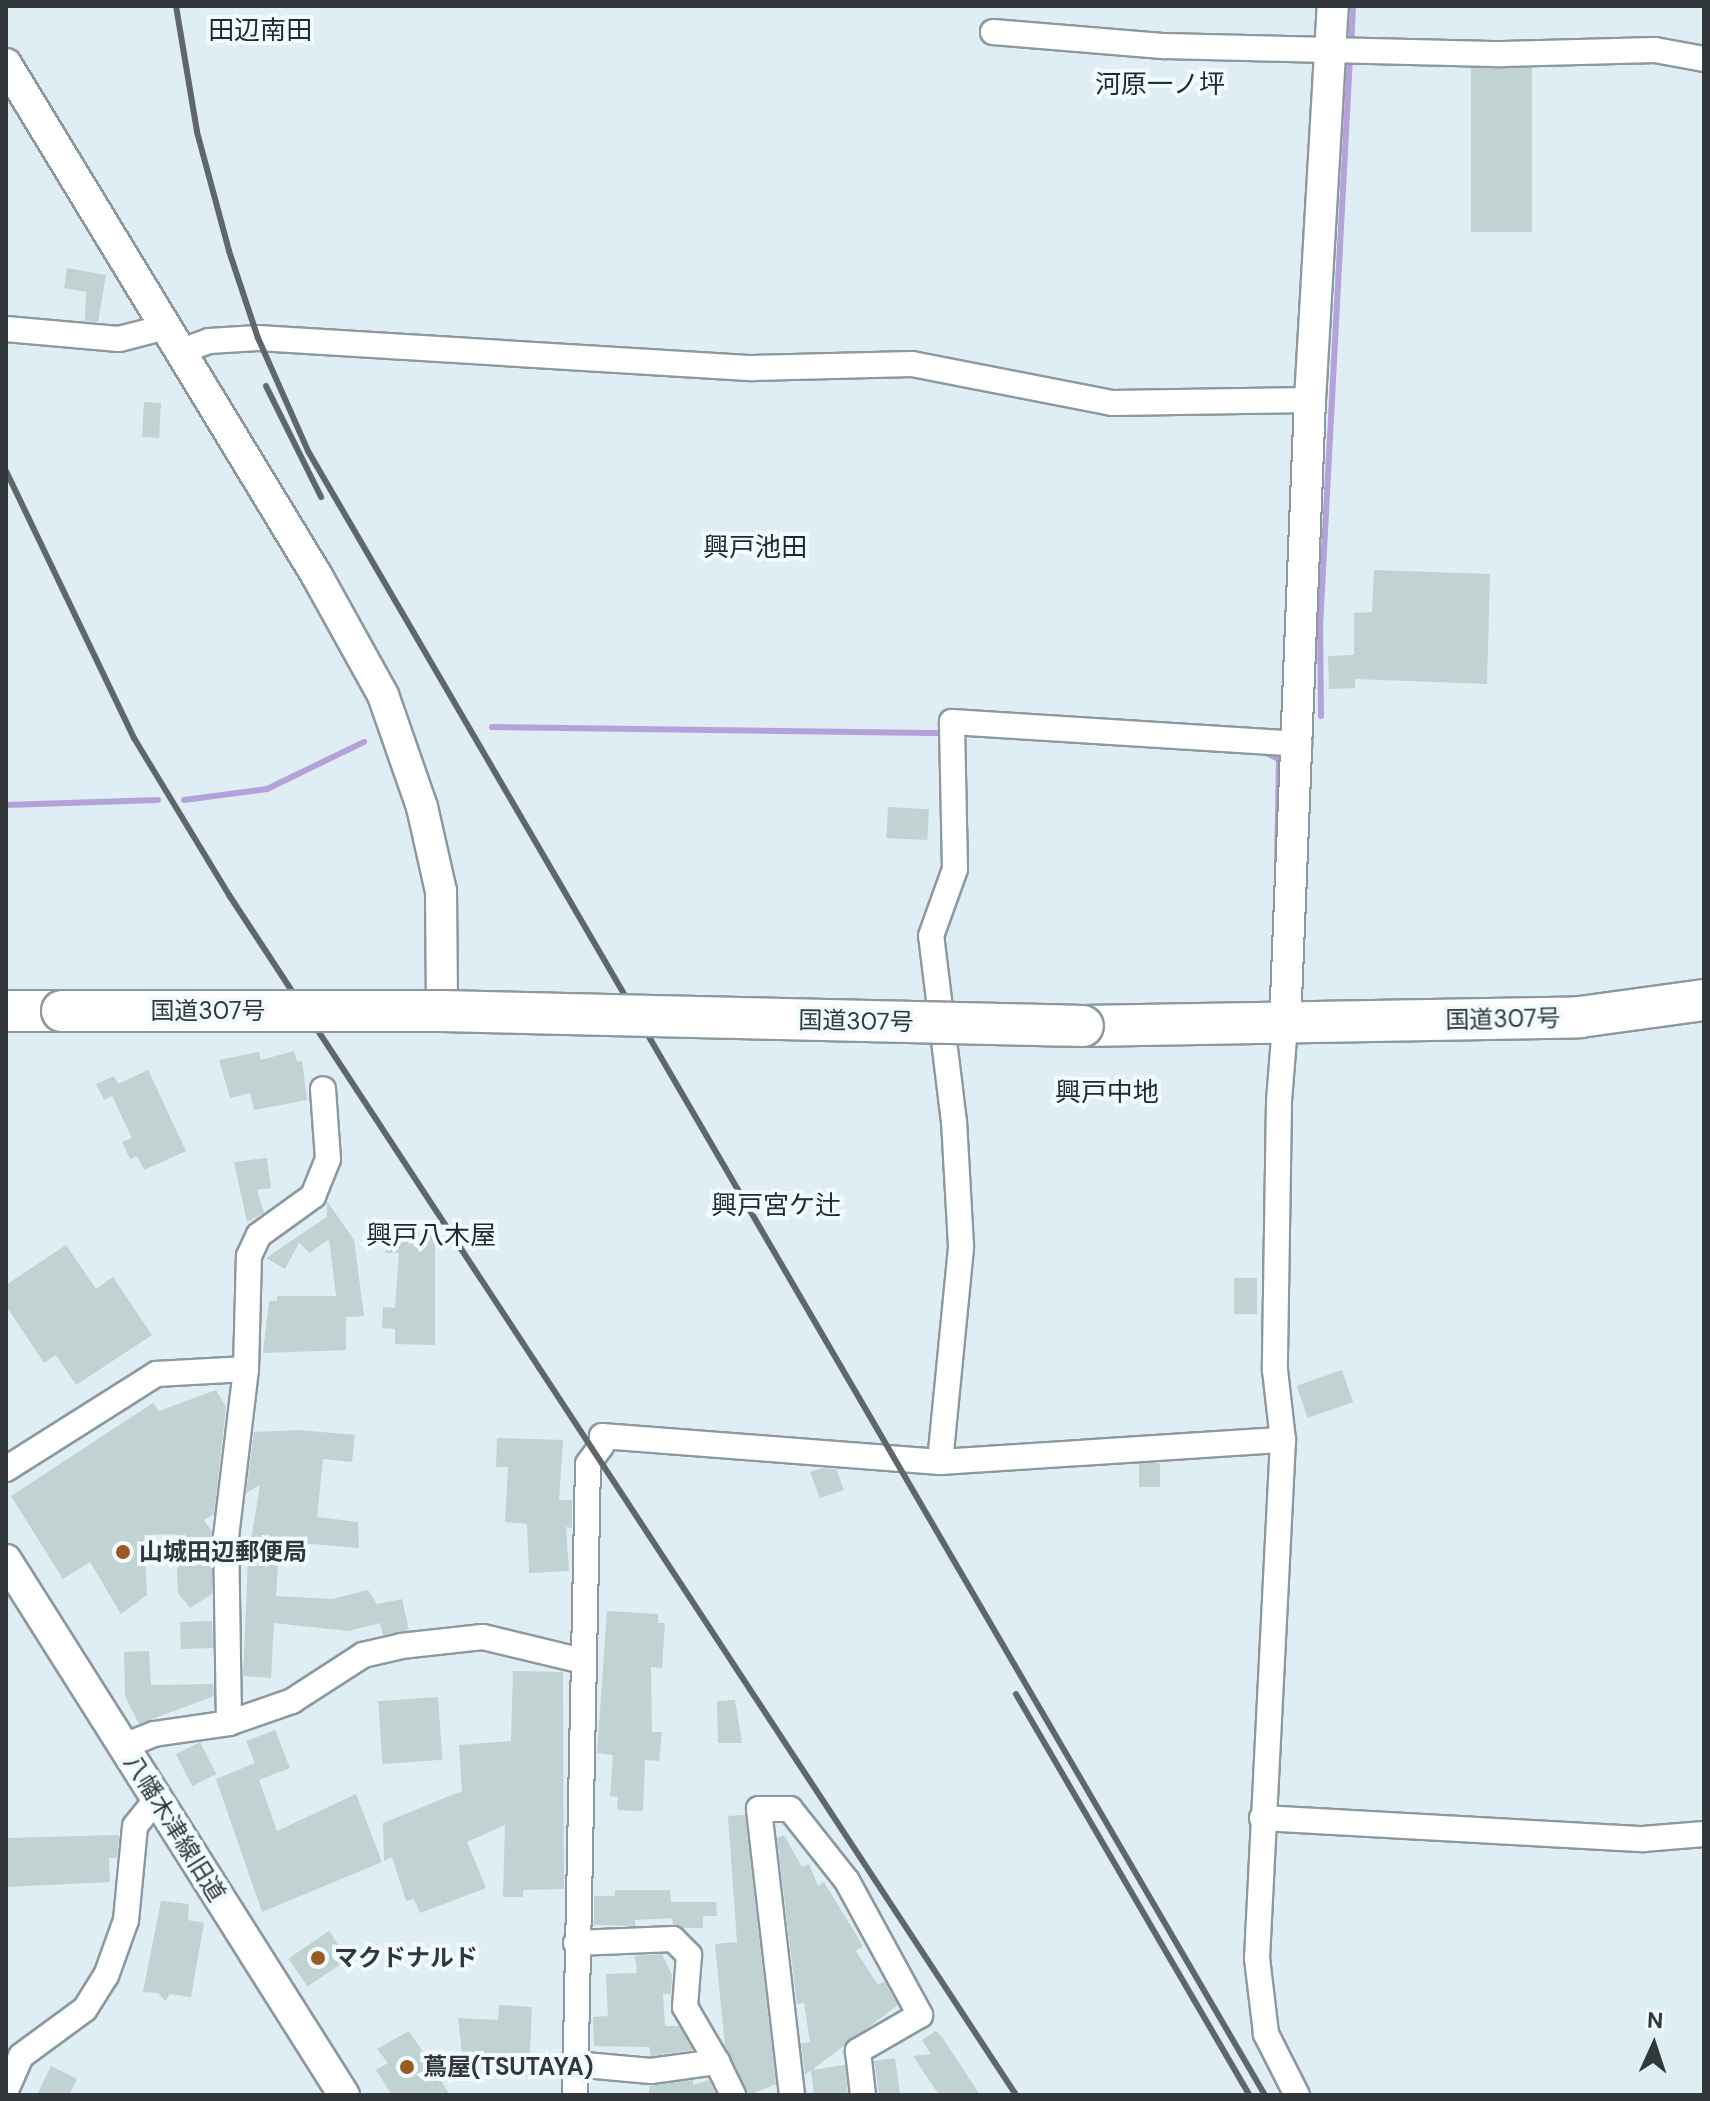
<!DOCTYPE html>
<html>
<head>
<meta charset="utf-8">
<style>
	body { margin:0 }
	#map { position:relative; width:1710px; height:2101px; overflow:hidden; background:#dfedf5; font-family:"DM Sans","Noto Sans JP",sans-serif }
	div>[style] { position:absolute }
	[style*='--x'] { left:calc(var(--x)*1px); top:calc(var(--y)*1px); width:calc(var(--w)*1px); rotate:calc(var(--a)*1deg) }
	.stream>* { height:6px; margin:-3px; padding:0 3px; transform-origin:3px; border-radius:3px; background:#b4a3d9 }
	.building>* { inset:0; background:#c1d2d2; transform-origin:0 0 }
	.roads { filter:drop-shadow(2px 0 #8c99a0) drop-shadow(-2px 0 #8c99a0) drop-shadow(0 2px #8c99a0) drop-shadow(0 -2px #8c99a0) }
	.minor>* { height:24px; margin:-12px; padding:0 12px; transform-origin:12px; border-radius:12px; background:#fff }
	.tertiary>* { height:30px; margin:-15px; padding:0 15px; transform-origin:15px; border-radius:15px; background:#fff }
	.trunk>* { height:40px; margin:-20px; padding:0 20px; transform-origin:20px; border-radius:20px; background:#fff }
	.rail>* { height:6px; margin:-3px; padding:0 3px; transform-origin:3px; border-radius:3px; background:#5f676b }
	.bridges { filter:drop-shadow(2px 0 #8c99a0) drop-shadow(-2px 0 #8c99a0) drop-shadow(0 2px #8c99a0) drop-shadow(0 -2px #8c99a0) }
	.trunk-bridge>* { height:40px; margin:-20px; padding:0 20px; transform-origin:20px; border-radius:20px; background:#fff }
	.dots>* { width:22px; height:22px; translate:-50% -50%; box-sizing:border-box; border:4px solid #f1fafe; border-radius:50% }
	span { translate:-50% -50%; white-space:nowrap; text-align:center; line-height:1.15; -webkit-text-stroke:8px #f1fafe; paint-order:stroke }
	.street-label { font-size:24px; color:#31373a }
	.poi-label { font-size:24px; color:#31373a; font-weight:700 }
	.left { translate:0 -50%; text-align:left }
	.neighbourhood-label { font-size:26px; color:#202b30 }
	.frame { position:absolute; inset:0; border:8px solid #31373a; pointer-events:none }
	.north { position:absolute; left:1614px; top:2005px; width:80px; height:80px; -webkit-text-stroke:6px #f1fafe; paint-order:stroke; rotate:3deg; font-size:22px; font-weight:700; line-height:32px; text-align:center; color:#31373a }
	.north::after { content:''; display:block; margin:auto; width:28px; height:36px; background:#31373a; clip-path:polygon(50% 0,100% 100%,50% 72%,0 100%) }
</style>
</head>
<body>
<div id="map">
	<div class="stream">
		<div style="--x:1351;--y:45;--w:39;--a:-87"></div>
		<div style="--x:1321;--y:716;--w:89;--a:-90.6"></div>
		<div style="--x:1320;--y:627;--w:572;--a:-86.99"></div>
		<div style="--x:492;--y:727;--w:456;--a:0.8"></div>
		<div style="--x:1266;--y:753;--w:14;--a:25"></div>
		<div style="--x:1279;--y:759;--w:106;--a:91.1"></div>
		<div style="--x:184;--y:800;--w:84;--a:-7.5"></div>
		<div style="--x:267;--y:789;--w:108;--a:-25.9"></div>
		<div style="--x:6;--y:805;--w:152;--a:-1.9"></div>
	</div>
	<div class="building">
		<div style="left:1471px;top:68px;width:61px;height:164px"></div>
		<div style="clip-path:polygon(67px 268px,106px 275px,98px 322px,85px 321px,86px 292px,64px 288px)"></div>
		<div style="left:144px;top:402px;width:17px;height:35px;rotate:3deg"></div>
		<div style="clip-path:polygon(1374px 570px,1490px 574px,1487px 684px,1355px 679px,1355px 688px,1329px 689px,1328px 656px,1354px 655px,1354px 613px,1372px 612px)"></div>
		<div style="left:888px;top:807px;width:41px;height:31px;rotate:3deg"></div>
		<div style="clip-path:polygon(294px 1051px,297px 1062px,302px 1061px,307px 1100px,254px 1110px,250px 1093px,230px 1098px,219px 1060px,259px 1052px,261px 1060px)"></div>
		<div style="clip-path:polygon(148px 1070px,186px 1151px,144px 1170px,137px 1156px,130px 1159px,122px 1142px,132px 1138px,112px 1096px,104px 1100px,96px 1084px,114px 1076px,118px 1084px)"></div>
		<div style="clip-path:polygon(267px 1158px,271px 1188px,257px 1190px,264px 1213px,247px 1222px,234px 1162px)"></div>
		<div style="clip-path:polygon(327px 1201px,354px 1240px,364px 1316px,346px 1317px,346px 1350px,263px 1353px,269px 1301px,277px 1301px,277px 1296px,336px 1296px,329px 1239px,310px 1253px,299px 1243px,285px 1269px,266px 1258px,327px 1217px)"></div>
		<div style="clip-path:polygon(386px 1233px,435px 1235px,435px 1345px,395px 1344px,395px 1329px,382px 1328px,383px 1307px,395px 1308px,399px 1253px,386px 1253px)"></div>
		<div style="clip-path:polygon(66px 1245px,96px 1289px,113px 1277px,152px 1335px,76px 1385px,56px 1355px,44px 1363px,6px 1306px,6px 1285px)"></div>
		<div style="left:1257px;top:1278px;width:36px;height:23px;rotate:90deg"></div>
		<div style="left:1342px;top:1370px;width:34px;height:48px;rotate:71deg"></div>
		<div style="clip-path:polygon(216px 1390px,226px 1407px,214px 1514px,204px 1520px,212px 1532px,212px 1594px,190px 1608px,178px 1593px,175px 1534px,144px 1535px,147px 1595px,121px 1614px,90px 1562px,63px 1579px,11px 1496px,153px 1403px,159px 1411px)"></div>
		<div style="clip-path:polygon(300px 1430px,355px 1435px,352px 1462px,323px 1459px,317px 1517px,358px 1522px,359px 1548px,300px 1543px,298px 1552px,279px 1549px,276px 1596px,332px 1599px,368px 1590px,377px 1604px,402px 1599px,409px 1630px,383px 1635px,380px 1623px,348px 1631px,274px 1623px,271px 1678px,243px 1676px,248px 1558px,260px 1485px,246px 1493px,254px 1432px)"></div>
		<div style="clip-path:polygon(497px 1438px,563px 1440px,559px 1500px,572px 1500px,572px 1528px,566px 1527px,569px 1571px,529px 1573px,527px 1524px,505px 1522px,508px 1467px,496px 1467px)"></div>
		<div style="left:1160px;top:1463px;width:24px;height:21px;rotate:90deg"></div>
		<div style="clip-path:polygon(822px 1468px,836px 1469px,844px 1490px,820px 1498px,810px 1472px)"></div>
		<div style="clip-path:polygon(607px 1611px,658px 1614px,658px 1623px,665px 1623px,662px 1668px,651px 1667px,652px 1732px,662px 1732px,659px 1761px,645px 1760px,643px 1811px,617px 1810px,618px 1797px,610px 1796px,613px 1755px,597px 1753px)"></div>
		<div style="left:212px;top:1621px;width:27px;height:32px;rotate:88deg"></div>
		<div style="clip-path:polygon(149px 1651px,151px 1685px,213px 1684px,214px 1696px,139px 1724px,125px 1696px,124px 1652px)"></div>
		<div style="clip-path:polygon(513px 1671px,563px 1672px,564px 1889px,523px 1890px,523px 1897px,503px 1897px,505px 1825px,467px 1842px,486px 1888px,420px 1913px,414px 1899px,406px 1901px,392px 1857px,384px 1861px,383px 1823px,462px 1791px,459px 1745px,511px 1741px)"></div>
		<div style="left:438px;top:1697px;width:63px;height:60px;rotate:86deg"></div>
		<div style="clip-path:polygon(735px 1700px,742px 1743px,718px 1743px,717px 1701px)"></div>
		<div style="clip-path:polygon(275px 1730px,290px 1768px,259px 1780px,277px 1831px,356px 1794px,382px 1862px,262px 1912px,216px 1779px,255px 1763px,246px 1741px)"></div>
		<div style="left:200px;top:1742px;width:36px;height:27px;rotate:63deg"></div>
		<div style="clip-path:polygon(745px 1815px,776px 2084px,749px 2095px,725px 2046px,715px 1944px,737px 1942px,728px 1816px)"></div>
		<div style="clip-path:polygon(119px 1835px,117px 1858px,109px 1858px,110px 1882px,6px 1887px,6px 1838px)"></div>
		<div style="clip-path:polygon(784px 1835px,802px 1867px,809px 1864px,818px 1886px,824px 1882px,863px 1946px,856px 1951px,878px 1985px,884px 1981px,898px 2005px,812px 2070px,845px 2065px,848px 2095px,814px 2095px,811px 2070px,805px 2075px,801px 2043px,810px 2042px,804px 2003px,797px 2004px,777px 1838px)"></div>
		<div style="clip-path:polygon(615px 1890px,670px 1890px,671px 1902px,716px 1902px,717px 1916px,703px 1916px,703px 1928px,683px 1928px,673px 1924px,672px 1918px,635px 1920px,635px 1926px,594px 1925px,594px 1896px,615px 1896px)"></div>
		<div style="clip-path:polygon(161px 1901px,189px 1904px,188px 1920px,204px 1923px,191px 1997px,170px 1994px,165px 2001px,158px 1993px,143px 1992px)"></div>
		<div style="left:329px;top:1931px;width:34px;height:49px;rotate:56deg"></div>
		<div style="clip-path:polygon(662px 1954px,672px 1975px,671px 1994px,663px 1994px,665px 2026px,679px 2026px,693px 2050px,651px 2056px,649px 2047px,594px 2046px,593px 2017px,608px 2016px,606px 1974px,637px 1973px,635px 1956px)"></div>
		<div style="clip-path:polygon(499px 2005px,532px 2007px,529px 2076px,496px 2074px,496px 2064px,474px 2063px,474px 2054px,462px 2053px,458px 2018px,498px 2020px)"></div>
		<div style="clip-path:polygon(409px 2031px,436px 2072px,450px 2095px,392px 2095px,376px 2070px,388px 2063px,377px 2049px)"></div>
		<div style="clip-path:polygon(936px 2031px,942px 2037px,980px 2095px,939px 2095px,913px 2056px,931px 2054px,922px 2040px)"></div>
		<div style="left:895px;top:2058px;width:37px;height:21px;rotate:82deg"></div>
		<div style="clip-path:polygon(51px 2066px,77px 2079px,69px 2095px,37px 2095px)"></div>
		<div style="clip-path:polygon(693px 2080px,693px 2085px,709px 2080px,716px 2095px,649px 2095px,649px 2086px)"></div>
	</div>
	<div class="roads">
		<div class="minor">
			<div style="--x:993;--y:32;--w:173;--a:4.7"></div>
			<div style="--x:1165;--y:46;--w:338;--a:1.4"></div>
			<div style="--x:1503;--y:54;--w:152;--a:-1.5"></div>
			<div style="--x:1655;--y:50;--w:50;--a:10.4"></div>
			<div style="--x:6;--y:329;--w:113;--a:5.1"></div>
			<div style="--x:119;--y:339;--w:49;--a:-14.3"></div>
			<div style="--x:179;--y:352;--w:32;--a:-20"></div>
			<div style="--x:209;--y:341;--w:49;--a:-3.5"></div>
			<div style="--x:258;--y:338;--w:495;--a:3.5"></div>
			<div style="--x:752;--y:368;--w:160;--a:-1.4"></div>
			<div style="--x:912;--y:364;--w:204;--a:11"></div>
			<div style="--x:1112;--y:403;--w:198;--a:-0.9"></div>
			<div style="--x:1285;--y:1025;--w:77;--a:94.5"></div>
			<div style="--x:1279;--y:1102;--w:268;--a:90.9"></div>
			<div style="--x:1275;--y:1370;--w:70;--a:83.5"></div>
			<div style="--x:1283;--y:1440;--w:519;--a:92.87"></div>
			<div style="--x:1257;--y:1958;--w:77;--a:83.2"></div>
			<div style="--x:1266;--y:2034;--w:68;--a:63.1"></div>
			<div style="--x:940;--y:1462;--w:217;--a:-84.4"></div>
			<div style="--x:961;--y:1246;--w:124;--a:-93.2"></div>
			<div style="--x:954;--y:1122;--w:187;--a:-97"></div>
			<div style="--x:931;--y:936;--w:71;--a:-70.3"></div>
			<div style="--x:955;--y:869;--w:147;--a:-91.2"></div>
			<div style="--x:952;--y:722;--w:348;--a:3.6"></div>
			<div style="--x:6;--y:1469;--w:178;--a:-32.3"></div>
			<div style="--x:156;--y:1374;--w:90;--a:-3.2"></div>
			<div style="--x:229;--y:1723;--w:186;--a:-90.9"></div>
			<div style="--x:226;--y:1537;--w:169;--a:-83.2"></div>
			<div style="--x:246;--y:1369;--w:113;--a:-88.5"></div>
			<div style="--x:249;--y:1256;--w:23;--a:-65"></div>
			<div style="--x:259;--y:1235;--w:67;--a:-35.8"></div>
			<div style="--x:313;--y:1196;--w:40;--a:-68"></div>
			<div style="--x:328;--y:1159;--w:70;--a:-94.1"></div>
			<div style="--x:124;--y:1746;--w:32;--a:-22"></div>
			<div style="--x:154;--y:1734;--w:76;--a:-8.3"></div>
			<div style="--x:229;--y:1723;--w:67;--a:-19.2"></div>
			<div style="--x:292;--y:1701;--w:85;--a:-32.9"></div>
			<div style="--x:363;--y:1655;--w:39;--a:-13"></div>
			<div style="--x:401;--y:1646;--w:82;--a:-6.3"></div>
			<div style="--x:483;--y:1637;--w:103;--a:13.5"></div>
			<div style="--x:1262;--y:1818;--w:382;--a:3.2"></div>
			<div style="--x:1643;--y:1839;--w:61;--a:-4.7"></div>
			<div style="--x:576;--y:1943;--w:97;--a:-2.4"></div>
			<div style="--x:673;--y:1939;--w:23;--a:45"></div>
			<div style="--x:689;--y:1955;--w:52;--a:94.4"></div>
			<div style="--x:685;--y:2007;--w:64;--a:59.8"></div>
			<div style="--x:574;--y:2064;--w:77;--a:5.2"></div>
			<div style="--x:651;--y:2071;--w:67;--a:-7.8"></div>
			<div style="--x:717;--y:2062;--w:37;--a:64"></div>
			<div style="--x:6;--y:2090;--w:37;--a:-66"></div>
			<div style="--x:21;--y:2056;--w:79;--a:-36.3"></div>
			<div style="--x:85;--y:2009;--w:39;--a:-58"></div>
			<div style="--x:106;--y:1976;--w:59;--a:-70.3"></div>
			<div style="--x:126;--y:1920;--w:94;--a:-84.5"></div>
			<div style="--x:135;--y:1826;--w:35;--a:-51"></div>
			<div style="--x:575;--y:2095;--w:631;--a:-88.82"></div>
			<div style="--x:588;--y:1464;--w:22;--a:-54"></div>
			<div style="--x:601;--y:1446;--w:10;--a:-84"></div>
			<div style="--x:602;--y:1436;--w:339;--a:4.4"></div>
			<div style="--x:940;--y:1462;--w:344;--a:-3.7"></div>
			<div style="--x:792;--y:2095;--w:288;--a:-96.6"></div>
			<div style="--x:759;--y:1809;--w:31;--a:0"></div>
			<div style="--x:790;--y:1809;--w:92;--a:51.6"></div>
			<div style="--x:847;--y:1881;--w:153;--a:61.4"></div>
			<div style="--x:920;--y:2015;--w:72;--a:149.9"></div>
			<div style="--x:858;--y:2051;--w:44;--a:83.5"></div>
		</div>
		<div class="tertiary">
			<div style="--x:6;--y:64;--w:599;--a:58.72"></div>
			<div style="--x:317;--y:576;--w:136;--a:61"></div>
			<div style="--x:383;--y:695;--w:119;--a:70.8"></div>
			<div style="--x:422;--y:807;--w:86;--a:77.3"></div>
			<div style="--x:441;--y:891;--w:120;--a:89.5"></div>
			<div style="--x:1285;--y:1025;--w:625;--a:-87.71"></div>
			<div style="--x:1310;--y:400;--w:395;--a:-86.7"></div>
			<div style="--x:6;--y:1560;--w:633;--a:57.72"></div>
		</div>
		<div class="trunk">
			<div style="--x:6;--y:1011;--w:56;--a:0"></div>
			<div style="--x:1083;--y:1026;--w:497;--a:-1"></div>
			<div style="--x:1580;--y:1017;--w:125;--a:-7.8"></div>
		</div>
	</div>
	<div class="rail">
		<div style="--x:176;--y:6;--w:128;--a:80.5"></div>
		<div style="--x:197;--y:132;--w:123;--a:74.9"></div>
		<div style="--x:229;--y:251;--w:92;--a:71.6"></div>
		<div style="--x:258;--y:338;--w:124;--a:66.1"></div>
		<div style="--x:308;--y:451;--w:1902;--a:59.8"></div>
		<div style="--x:266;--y:386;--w:124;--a:63.6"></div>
		<div style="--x:6;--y:471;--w:296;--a:64.4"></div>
		<div style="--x:134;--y:738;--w:184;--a:58.8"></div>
		<div style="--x:229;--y:895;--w:1435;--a:56.74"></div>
		<div style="--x:1016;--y:1694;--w:464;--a:59.8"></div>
	</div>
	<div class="bridges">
		<div class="trunk-bridge">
			<div style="--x:62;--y:1011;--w:380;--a:0"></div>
			<div style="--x:442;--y:1011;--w:641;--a:1.34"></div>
		</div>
	</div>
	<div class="dots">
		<div style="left:123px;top:1552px;background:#995c20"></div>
		<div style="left:318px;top:1958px;background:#995c20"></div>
		<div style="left:407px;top:2067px;background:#995c20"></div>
	</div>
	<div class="street-label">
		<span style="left:208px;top:1011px">国道307号</span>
		<span style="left:1503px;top:1019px;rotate:-1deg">国道307号</span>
		<span style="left:856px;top:1021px;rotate:1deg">国道307号</span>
		<span style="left:175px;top:1828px;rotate:58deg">八幡木津線旧道</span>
	</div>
	<div class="poi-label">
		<span class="left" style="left:139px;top:1552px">山城田辺郵便局</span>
		<span class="left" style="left:334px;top:1958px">マクドナルド</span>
		<span class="left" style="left:423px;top:2067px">蔦屋(TSUTAYA)</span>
	</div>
	<div class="neighbourhood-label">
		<span style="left:260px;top:31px">田辺南田</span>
		<span style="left:1160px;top:85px">河原一ノ坪</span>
		<span style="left:755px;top:548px">興戸池田</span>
		<span style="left:1107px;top:1093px">興戸中地</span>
		<span style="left:776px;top:1206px">興戸宮ケ辻</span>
		<span style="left:431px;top:1236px">興戸八木屋</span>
	</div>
	<div class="frame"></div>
	<div class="north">N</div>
</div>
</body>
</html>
